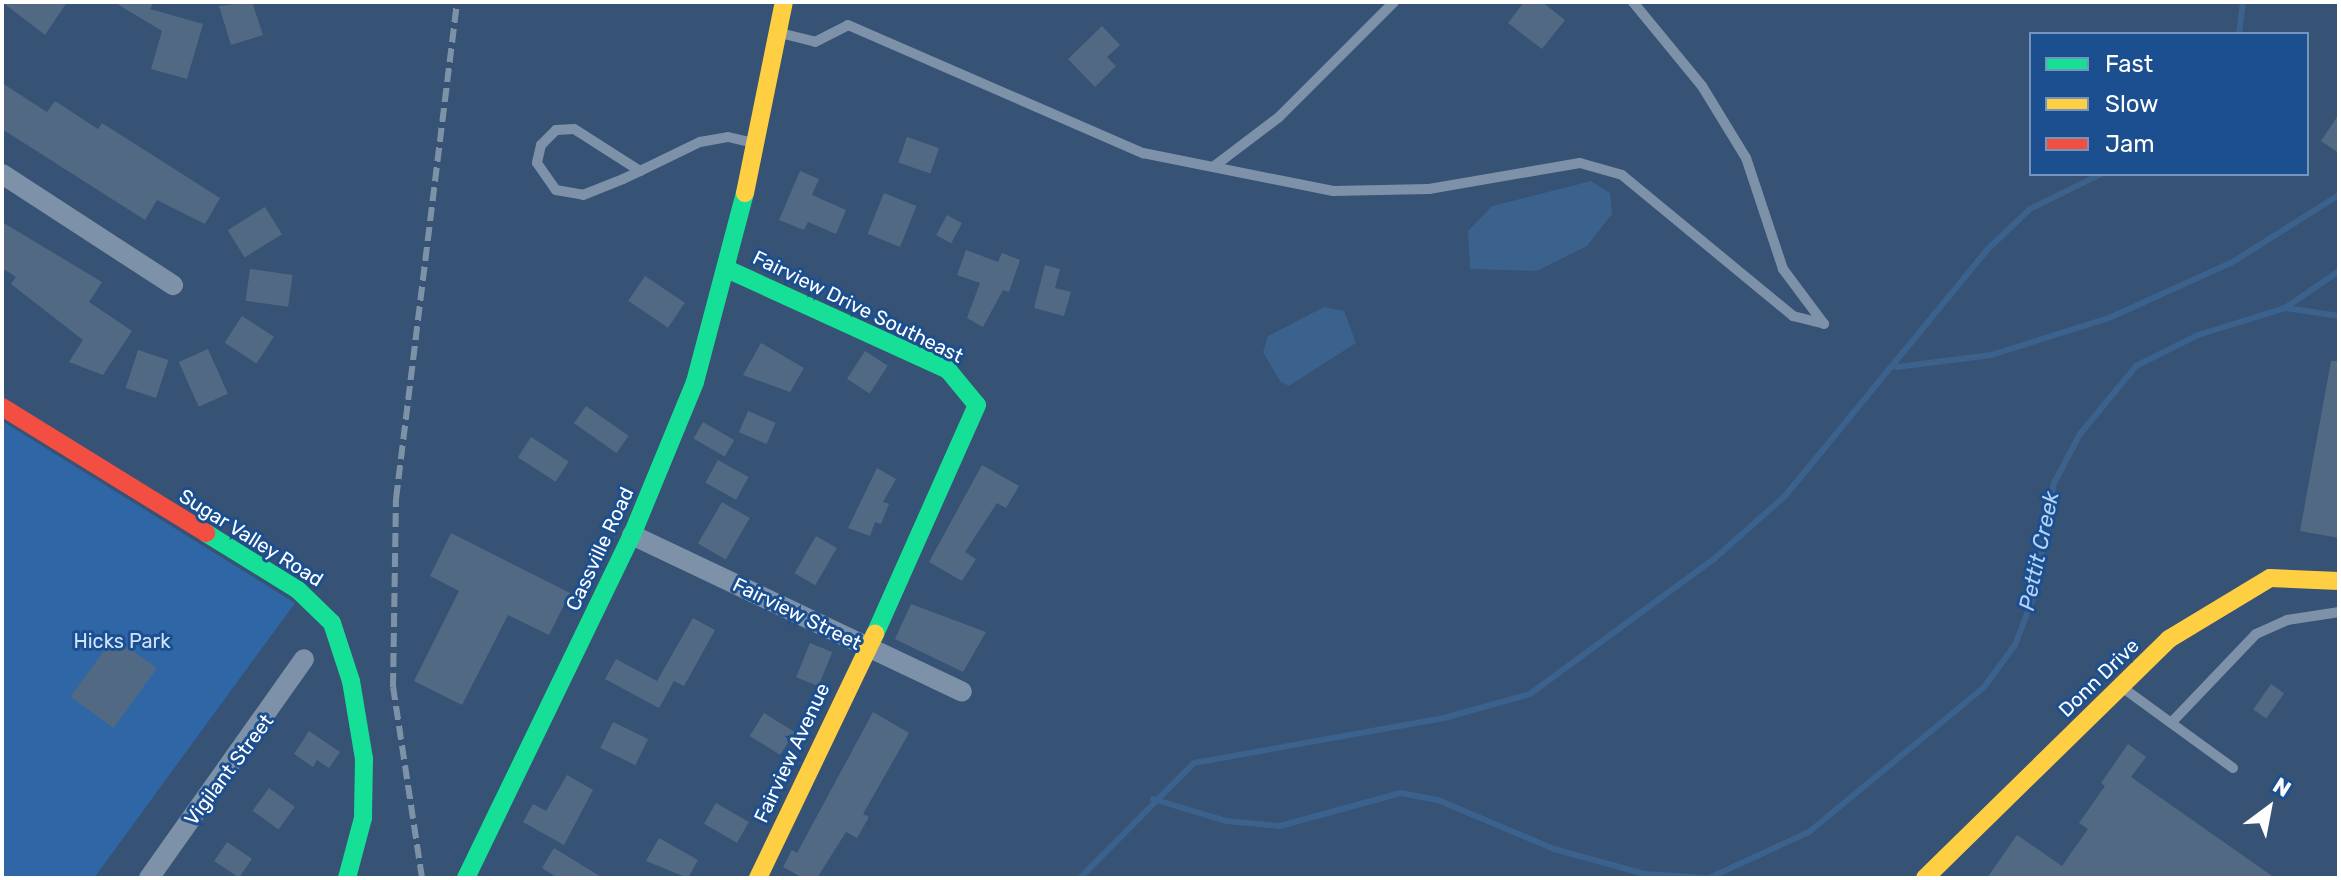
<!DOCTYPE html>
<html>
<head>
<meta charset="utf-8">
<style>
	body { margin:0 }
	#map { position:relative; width:2341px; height:880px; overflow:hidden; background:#365274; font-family:Rubik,sans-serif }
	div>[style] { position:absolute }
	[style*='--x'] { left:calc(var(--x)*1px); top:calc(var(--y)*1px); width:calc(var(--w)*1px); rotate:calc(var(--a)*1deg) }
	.green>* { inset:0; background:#2f66a5 }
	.water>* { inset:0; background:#3b618d }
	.stream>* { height:6px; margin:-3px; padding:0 3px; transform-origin:3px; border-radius:3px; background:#3b618d }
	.building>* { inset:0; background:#526984; transform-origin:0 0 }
	.lane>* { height:10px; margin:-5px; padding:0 5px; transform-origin:5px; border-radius:5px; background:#7d92a8 }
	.street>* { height:20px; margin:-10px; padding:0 10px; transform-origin:10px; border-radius:10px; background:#7d92a8 }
	.fast>* { height:18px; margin:-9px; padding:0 9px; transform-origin:9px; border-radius:9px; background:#16e098 }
	.slow>* { height:18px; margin:-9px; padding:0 9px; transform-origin:9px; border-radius:9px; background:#ffcf43 }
	.jam>* { height:18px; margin:-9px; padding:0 9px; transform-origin:9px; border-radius:9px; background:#f24e42 }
	.rail>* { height:6px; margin-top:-3px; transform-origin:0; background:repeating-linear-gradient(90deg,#7e92a7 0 14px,transparent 0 20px) }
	span { translate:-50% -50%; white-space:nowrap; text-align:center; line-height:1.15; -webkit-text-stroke:6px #1b4f8f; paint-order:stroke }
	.street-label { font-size:20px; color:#fff }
	.park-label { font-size:20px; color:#cfe3fa }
	.water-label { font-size:22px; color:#b5d3f5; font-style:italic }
	.frame { position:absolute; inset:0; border:4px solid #fff; pointer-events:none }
	.legend { position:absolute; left:2029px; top:32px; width:280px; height:144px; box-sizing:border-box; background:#1b4f8f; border:2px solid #7695bc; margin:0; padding:10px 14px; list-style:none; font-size:24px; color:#fff }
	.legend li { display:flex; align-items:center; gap:16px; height:40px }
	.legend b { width:40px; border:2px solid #7695bc }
	.north { position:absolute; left:2229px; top:768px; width:80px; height:80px; -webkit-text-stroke:6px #1b4f8f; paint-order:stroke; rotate:32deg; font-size:22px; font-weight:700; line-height:32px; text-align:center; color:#fff }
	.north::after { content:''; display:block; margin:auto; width:28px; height:36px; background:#fff; clip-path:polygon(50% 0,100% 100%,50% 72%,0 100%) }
</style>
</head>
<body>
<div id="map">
	<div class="green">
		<div style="clip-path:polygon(2px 421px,295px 603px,94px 878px,2px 878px)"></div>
	</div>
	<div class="water">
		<div style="clip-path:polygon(1591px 181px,1610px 193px,1612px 214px,1587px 246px,1537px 271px,1470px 269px,1468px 231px,1492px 206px)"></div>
		<div style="clip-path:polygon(1324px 307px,1344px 311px,1356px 343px,1289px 386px,1280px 381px,1263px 352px,1268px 336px)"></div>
	</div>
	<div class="stream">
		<div style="--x:2239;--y:34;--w:32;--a:-83"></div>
		<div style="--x:2285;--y:308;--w:55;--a:8.4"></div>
		<div style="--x:1897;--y:367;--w:95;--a:-7.3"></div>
		<div style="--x:1991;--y:355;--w:124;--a:-17.4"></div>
		<div style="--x:2109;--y:318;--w:134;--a:-24.3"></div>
		<div style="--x:2231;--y:263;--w:128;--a:-32.2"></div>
		<div style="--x:1153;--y:799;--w:76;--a:16.8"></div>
		<div style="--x:1226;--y:821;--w:54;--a:5.3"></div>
		<div style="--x:1280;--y:826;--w:125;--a:-15.3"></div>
		<div style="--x:1401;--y:793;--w:38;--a:11"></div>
		<div style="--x:1438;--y:800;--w:126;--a:22.9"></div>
		<div style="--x:1554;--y:849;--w:94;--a:15.4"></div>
		<div style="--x:1645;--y:874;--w:63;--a:3.6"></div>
		<div style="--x:1080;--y:878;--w:162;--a:-45.3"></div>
		<div style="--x:1194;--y:763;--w:254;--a:-10.2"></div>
		<div style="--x:1444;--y:718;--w:89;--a:-15.6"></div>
		<div style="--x:1530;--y:694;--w:228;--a:-36.3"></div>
		<div style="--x:1714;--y:559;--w:95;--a:-41.6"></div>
		<div style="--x:1785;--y:496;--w:320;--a:-50.6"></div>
		<div style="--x:1988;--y:249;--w:58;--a:-43.6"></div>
		<div style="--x:2030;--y:209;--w:79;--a:-26.2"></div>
		<div style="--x:1709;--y:878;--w:110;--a:-24.7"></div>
		<div style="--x:1809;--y:832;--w:227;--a:-39.6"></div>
		<div style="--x:1984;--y:687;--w:52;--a:-53.6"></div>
		<div style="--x:2015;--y:645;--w:50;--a:-69"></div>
		<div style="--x:2033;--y:598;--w:117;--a:-79.7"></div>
		<div style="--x:2054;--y:483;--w:55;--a:-62"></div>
		<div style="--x:2080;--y:434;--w:88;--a:-50.5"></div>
		<div style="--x:2136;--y:366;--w:69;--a:-26.6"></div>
		<div style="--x:2198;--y:335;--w:91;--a:-17.2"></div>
		<div style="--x:2285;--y:308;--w:65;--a:-34.4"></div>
	</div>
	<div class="building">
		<div style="clip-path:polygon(2px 2px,67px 2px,45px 35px)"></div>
		<div style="clip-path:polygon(114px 2px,154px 2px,150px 9px,203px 24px,187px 79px,151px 69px,162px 31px)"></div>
		<div style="clip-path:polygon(252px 2px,263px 35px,231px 45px,219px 6px)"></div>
		<div style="clip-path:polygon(1524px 2px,1542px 2px,1565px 20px,1542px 49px,1508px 23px)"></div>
		<div style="clip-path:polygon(1102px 26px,1120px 45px,1107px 57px,1116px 66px,1095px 87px,1068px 59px)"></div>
		<div style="clip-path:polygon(2px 83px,47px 112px,55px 101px,98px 129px,102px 123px,220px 198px,205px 224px,157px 200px,145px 220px,2px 129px)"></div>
		<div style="clip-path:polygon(2339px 114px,2339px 153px,2321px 141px)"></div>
		<div style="left:907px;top:137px;width:34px;height:27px;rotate:19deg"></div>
		<div style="clip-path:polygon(800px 171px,819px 179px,812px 195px,846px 210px,836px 234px,808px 222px,804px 230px,779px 220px)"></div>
		<div style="left:884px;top:193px;width:35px;height:44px;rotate:22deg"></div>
		<div style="left:265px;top:207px;width:32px;height:44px;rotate:58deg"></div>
		<div style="left:947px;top:215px;width:17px;height:23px;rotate:28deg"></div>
		<div style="clip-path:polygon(2px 222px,102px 282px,89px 302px,132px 331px,103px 375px,69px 362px,83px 340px,11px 284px,16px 277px,2px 268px)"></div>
		<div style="clip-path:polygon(966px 250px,998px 262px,1002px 253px,1020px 260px,1009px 292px,1003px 290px,983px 327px,967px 318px,980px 283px,957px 275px)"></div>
		<div style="clip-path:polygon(1045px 265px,1060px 269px,1055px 288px,1071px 292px,1064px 316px,1034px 308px)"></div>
		<div style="left:250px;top:269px;width:43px;height:32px;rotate:8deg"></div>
		<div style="left:645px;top:276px;width:48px;height:30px;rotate:34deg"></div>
		<div style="left:242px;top:316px;width:38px;height:32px;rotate:33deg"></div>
		<div style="clip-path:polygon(761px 343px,804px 368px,790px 392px,743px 375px)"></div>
		<div style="left:208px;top:349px;width:49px;height:32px;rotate:66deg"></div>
		<div style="left:138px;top:350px;width:32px;height:40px;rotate:18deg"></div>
		<div style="left:865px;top:351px;width:27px;height:33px;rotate:33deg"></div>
		<div style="clip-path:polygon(2331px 361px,2339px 361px,2339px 538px,2300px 531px)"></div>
		<div style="left:586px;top:406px;width:52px;height:21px;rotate:35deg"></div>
		<div style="left:748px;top:411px;width:30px;height:23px;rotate:23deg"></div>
		<div style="left:703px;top:422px;width:36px;height:19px;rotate:30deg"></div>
		<div style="left:531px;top:437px;width:45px;height:24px;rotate:33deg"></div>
		<div style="left:718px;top:460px;width:35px;height:26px;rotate:29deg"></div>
		<div style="clip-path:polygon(982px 465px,1019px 486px,1006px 508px,997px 503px,965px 552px,976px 559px,962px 581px,929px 562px)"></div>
		<div style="clip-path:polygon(877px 468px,896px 479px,883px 502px,889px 504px,881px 524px,875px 522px,870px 536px,848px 528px)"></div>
		<div style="left:722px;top:502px;width:32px;height:48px;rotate:30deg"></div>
		<div style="clip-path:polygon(451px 533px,570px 593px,549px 635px,508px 615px,462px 705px,414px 681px,459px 591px,430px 576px)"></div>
		<div style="left:816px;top:536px;width:24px;height:43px;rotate:30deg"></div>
		<div style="clip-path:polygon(911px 604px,986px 632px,963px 672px,895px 639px)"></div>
		<div style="clip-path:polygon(693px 618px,715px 630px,684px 686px,674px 681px,659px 708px,605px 679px,616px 659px,657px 681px)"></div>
		<div style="left:114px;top:637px;width:53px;height:74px;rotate:36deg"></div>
		<div style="left:810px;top:643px;width:24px;height:37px;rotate:22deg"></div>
		<div style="left:2271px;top:684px;width:16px;height:31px;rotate:35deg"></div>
		<div style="clip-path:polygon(873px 712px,909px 733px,863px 814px,869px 817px,857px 838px,846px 832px,817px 878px,803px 878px,783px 867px,792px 850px,797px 853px)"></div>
		<div style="left:764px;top:713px;width:36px;height:27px;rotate:32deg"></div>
		<div style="left:613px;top:722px;width:39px;height:29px;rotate:26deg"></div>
		<div style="clip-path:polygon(309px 731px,340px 752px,329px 768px,317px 760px,313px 767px,294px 754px)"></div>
		<div style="clip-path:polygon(2128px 744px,2146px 757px,2131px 777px,2275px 878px,1987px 878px,2017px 835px,2062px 866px,2088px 829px,2079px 823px,2105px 786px,2101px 783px)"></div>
		<div style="clip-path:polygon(567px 775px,593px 790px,564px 845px,523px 822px,533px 804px,546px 811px)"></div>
		<div style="left:269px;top:788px;width:32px;height:28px;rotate:36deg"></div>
		<div style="left:716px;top:803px;width:38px;height:24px;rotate:30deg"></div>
		<div style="clip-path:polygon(659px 838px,698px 860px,688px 878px,646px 861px)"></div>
		<div style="left:227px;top:842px;width:30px;height:23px;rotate:34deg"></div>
		<div style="clip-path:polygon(554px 848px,603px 878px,558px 878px,542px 868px)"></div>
	</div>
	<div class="lane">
		<div style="--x:780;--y:33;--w:36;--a:14"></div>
		<div style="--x:815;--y:42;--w:37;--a:-27"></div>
		<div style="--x:848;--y:25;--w:322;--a:23.5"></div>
		<div style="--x:1143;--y:153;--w:194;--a:11.3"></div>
		<div style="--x:1333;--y:191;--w:96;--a:-1.2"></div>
		<div style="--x:1429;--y:189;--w:153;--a:-9.8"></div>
		<div style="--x:1580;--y:163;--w:44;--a:15.9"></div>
		<div style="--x:1622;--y:175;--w:222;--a:39.5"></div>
		<div style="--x:1793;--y:316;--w:32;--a:14"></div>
		<div style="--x:1824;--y:324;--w:69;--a:-126.7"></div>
		<div style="--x:1783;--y:269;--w:117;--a:-108.4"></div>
		<div style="--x:1746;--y:158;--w:84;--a:-121.4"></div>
		<div style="--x:1702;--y:86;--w:109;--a:-129.4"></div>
		<div style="--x:1213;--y:167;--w:83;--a:-37.1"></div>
		<div style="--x:1279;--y:117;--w:163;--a:-45"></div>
		<div style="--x:640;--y:171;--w:78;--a:-147.5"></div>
		<div style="--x:574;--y:129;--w:18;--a:177"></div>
		<div style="--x:556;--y:130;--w:21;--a:135"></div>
		<div style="--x:541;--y:145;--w:18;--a:103"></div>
		<div style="--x:537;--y:163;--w:33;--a:55"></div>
		<div style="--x:556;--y:190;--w:27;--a:10"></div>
		<div style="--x:583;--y:195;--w:43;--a:-21.8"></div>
		<div style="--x:623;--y:179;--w:19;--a:-25"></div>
		<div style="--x:640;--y:171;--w:67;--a:-25.8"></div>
		<div style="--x:700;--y:142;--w:28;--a:-10"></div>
		<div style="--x:728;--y:137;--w:26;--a:13"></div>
		<div style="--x:2123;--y:688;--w:136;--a:36"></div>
		<div style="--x:2171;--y:723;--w:123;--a:-46.3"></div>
		<div style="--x:2256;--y:634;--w:34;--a:-24"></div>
		<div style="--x:2287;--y:620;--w:53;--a:-8.7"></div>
	</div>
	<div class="street">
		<div style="--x:2;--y:174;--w:204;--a:33"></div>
		<div style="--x:632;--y:535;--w:365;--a:25.4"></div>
		<div style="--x:149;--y:878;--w:268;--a:-54.7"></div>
	</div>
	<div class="fast">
		<div style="--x:729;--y:270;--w:241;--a:24.5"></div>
		<div style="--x:948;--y:370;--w:45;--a:50.4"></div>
		<div style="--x:977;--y:405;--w:251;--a:114"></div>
		<div style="--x:206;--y:533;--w:108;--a:31.8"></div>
		<div style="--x:298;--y:590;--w:47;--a:44.1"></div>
		<div style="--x:332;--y:623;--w:61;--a:71.9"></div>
		<div style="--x:351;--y:681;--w:79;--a:80.5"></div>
		<div style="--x:364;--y:759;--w:59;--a:91"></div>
		<div style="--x:363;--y:818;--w:62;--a:104.9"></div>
		<div style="--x:466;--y:878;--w:381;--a:-64.2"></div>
		<div style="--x:632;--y:535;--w:165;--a:-67.6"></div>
		<div style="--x:695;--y:382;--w:196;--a:-75.2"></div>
	</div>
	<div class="slow">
		<div style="--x:745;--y:193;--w:195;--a:-78.5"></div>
		<div style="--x:758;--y:878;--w:271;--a:-64.4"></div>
		<div style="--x:1925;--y:878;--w:342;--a:-44.4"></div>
		<div style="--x:2169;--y:639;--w:118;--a:-31.1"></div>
		<div style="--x:2270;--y:578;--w:69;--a:2.5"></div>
	</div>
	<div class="jam">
		<div style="--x:2;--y:407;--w:240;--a:31.7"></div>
	</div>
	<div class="rail">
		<div style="--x:422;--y:878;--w:193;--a:-98.6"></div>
		<div style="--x:393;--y:687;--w:188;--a:-89.1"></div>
		<div style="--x:396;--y:499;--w:501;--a:-83"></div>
	</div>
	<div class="street-label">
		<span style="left:858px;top:307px;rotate:26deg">Fairview Drive Southeast</span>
		<span style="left:251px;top:538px;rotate:32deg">Sugar Valley Road</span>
		<span style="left:600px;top:549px;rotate:-65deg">Cassville Road</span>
		<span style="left:797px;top:614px;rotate:26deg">Fairview Street</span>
		<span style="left:2099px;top:678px;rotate:-44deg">Donn Drive</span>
		<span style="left:792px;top:753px;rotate:-65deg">Fairview Avenue</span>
		<span style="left:229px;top:770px;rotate:-53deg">Vigilant Street</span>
	</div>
	<div class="park-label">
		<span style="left:122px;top:641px">Hicks Park</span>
	</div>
	<div class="water-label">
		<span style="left:2039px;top:551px;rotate:-78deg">Pettit Creek</span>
	</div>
	<div class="frame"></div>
	<ul class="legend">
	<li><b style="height:10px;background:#16e098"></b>Fast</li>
	<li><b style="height:10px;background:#ffcf43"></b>Slow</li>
	<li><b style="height:10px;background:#f24e42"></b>Jam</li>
	</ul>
	<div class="north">N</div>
</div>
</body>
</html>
